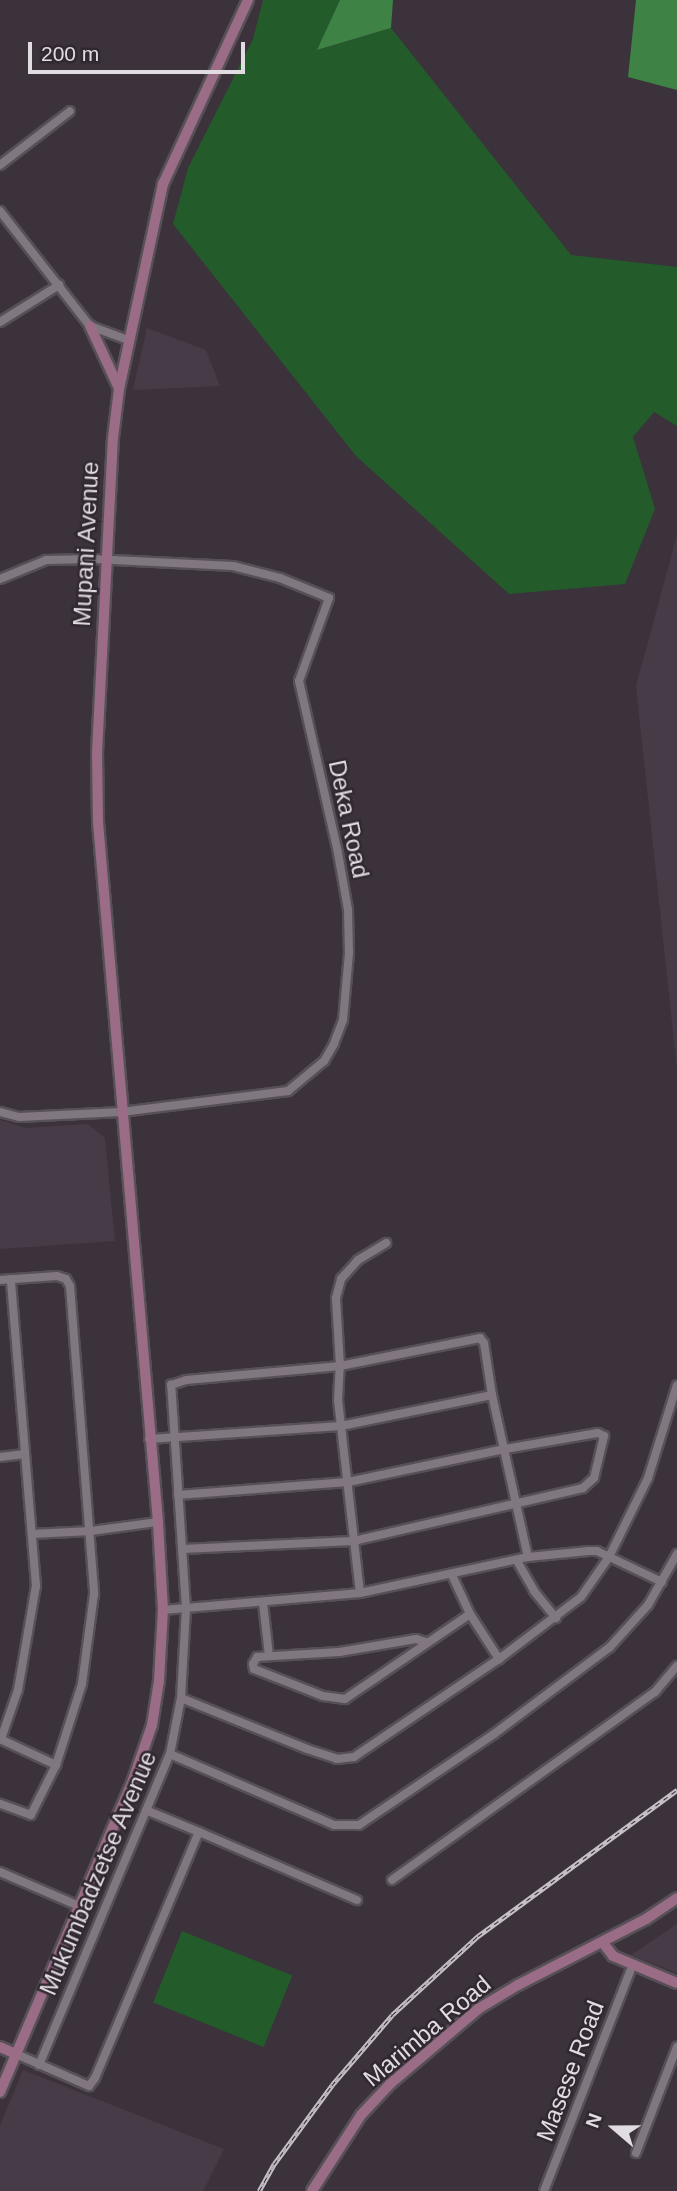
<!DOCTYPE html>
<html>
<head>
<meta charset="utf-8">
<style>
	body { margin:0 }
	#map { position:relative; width:677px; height:2191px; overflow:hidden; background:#3b323b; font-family:Arial,sans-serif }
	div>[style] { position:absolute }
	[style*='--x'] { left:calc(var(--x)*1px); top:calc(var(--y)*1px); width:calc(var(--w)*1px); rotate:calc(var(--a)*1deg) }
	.built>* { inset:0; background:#483b48 }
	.green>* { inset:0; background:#235b2b; transform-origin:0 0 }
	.forest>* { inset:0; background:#3e8246 }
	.roads { filter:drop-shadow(2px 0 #575057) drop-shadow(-2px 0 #575057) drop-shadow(0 2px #575057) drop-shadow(0 -2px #575057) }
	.street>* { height:8px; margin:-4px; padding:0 4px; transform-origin:4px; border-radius:4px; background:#817781 }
	.secondary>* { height:10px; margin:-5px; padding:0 5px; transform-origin:5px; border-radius:5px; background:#9a6c86 }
	.rail>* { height:4.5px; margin-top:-2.25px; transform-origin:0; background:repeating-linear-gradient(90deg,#312831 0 5px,#c6c0c6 0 10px); box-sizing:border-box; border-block:2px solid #c6c0c6 }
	span { translate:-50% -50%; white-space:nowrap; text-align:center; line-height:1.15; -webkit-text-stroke:5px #312831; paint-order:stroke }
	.street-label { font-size:24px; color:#e1dce1 }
	.north { position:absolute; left:579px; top:2093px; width:70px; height:70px; -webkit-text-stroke:5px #312831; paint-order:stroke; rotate:290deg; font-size:19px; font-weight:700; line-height:28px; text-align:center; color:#e1dce1 }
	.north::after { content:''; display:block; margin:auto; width:24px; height:32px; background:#e1dce1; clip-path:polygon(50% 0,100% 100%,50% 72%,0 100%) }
	.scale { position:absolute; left:28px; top:42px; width:217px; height:32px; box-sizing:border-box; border:4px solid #e1dce1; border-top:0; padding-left:9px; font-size:21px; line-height:24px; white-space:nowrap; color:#e1dce1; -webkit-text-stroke:5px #312831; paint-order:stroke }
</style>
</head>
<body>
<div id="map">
	<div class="built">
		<div style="clip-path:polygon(147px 328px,206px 350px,220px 386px,133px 390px)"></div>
		<div style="clip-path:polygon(677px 535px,677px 1069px,636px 686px)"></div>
		<div style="clip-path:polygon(0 1120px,26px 1128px,88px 1124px,105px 1138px,115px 1241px,0 1249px)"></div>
		<div style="clip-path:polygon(677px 1924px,677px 1973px,631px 1955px)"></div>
		<div style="clip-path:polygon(23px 2070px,224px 2149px,203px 2191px,0 2191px,0 2126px)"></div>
	</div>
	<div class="green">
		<div style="clip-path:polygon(263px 0,340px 0,318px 50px,391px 28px,571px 255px,677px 267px,677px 426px,654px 412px,633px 437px,655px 509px,625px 584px,509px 594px,356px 456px,173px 224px,188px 168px,253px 39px)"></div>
		<div style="left:182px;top:1931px;width:119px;height:77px;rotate:22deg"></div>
	</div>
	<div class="forest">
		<div style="clip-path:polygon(340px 0,393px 0,391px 28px,317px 50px)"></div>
		<div style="clip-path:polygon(636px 0,677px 0,677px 90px,628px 77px)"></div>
	</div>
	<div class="roads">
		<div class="street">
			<div style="--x:0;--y:165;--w:88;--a:-37.6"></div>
			<div style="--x:0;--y:211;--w:146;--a:52"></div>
			<div style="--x:90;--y:326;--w:40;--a:20.2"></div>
			<div style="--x:0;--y:322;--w:70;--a:-32.1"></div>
			<div style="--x:0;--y:579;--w:50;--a:-22.4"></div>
			<div style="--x:46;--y:560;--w:48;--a:-1.2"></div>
			<div style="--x:94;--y:559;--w:139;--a:2.9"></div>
			<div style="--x:233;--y:566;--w:49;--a:14.3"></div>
			<div style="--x:280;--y:578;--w:53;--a:22.2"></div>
			<div style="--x:329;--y:598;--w:88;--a:109.9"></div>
			<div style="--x:299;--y:681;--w:176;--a:77.2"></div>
			<div style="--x:338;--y:853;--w:58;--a:80"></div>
			<div style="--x:348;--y:910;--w:43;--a:88.7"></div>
			<div style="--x:349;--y:953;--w:67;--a:95.1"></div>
			<div style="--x:343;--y:1020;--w:26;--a:111"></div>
			<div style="--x:334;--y:1044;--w:20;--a:120"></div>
			<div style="--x:324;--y:1061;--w:47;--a:140.2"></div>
			<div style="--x:288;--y:1091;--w:168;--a:172.8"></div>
			<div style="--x:121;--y:1112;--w:102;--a:177.2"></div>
			<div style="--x:19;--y:1117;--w:20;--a:-165"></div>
			<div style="--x:0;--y:1280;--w:57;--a:-4"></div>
			<div style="--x:57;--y:1276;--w:9;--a:18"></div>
			<div style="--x:66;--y:1279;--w:8;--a:60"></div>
			<div style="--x:70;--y:1286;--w:309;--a:85.5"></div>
			<div style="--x:94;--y:1594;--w:91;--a:97.6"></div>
			<div style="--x:82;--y:1684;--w:85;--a:107.8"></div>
			<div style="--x:56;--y:1765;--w:56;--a:116.6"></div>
			<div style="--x:31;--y:1815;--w:33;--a:-160"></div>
			<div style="--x:149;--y:1439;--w:192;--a:-3.9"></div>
			<div style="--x:341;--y:1426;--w:154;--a:-11.6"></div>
			<div style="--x:0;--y:1457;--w:25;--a:-7"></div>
			<div style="--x:178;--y:1495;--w:170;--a:-4.4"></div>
			<div style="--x:348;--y:1482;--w:160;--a:-11.9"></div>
			<div style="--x:505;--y:1449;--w:94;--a:-9.8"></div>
			<div style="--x:598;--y:1433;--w:7;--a:27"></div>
			<div style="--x:604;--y:1436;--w:43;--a:103.4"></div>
			<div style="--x:594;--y:1478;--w:15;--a:138"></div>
			<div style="--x:583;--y:1488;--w:236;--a:167"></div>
			<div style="--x:353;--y:1541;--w:171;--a:177.3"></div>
			<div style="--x:32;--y:1534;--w:59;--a:-2.9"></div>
			<div style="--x:91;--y:1531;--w:68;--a:-7.7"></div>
			<div style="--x:517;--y:1561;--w:34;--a:60"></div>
			<div style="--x:534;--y:1591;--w:35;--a:51"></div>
			<div style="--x:452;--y:1575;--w:43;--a:65.2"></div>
			<div style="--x:470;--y:1614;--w:54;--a:57.2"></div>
			<div style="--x:360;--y:1593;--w:194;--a:-96.5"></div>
			<div style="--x:338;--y:1400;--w:34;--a:-87"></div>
			<div style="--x:340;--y:1366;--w:68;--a:-93.4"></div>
			<div style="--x:336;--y:1298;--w:20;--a:-75"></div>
			<div style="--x:341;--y:1279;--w:25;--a:-48"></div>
			<div style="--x:358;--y:1260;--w:33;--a:-31"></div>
			<div style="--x:263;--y:1603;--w:53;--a:83.5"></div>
			<div style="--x:163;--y:1610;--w:198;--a:-4.9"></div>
			<div style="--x:360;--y:1593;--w:172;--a:-12.1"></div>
			<div style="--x:528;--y:1557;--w:61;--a:-5.6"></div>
			<div style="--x:589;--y:1551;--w:8;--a:0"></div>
			<div style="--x:597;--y:1551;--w:72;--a:25.5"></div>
			<div style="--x:426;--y:1642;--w:10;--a:-163"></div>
			<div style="--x:416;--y:1639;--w:78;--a:170.4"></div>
			<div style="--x:339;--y:1652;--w:82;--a:176.5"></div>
			<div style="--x:257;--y:1657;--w:8;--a:120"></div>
			<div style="--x:253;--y:1664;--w:5;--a:79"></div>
			<div style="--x:254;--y:1669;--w:74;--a:21.4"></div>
			<div style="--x:323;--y:1696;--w:22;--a:8"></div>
			<div style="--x:345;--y:1699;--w:151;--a:-34.2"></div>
			<div style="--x:181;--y:1698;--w:136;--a:22"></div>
			<div style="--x:307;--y:1749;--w:32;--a:18"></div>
			<div style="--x:337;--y:1759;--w:17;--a:-7"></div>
			<div style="--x:354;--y:1757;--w:175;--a:-34.1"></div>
			<div style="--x:499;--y:1659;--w:103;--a:-37.1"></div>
			<div style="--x:581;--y:1597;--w:49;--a:-55"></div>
			<div style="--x:609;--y:1557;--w:88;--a:-63.7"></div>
			<div style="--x:648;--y:1478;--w:97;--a:-72.7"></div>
			<div style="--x:0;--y:1739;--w:62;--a:24.9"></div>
			<div style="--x:1;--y:1739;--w:52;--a:-70.9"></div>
			<div style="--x:18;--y:1690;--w:106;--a:-80.2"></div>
			<div style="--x:36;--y:1586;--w:308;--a:-94.7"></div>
			<div style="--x:170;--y:1754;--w:179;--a:23.4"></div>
			<div style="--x:334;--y:1825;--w:25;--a:0"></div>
			<div style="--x:359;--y:1825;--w:163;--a:-34"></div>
			<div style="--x:494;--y:1734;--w:145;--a:-36.9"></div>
			<div style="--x:610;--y:1647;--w:57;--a:-47.9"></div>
			<div style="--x:648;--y:1605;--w:59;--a:-60.4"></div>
			<div style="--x:199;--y:1832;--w:172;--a:23.3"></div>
			<div style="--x:0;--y:1872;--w:86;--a:23.3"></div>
			<div style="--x:392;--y:1880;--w:323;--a:-35.6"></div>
			<div style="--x:655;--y:1692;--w:34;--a:-50"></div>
			<div style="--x:16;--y:2054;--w:80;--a:23.7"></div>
			<div style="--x:89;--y:2086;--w:10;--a:-53"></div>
			<div style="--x:95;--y:2078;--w:267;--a:-67.1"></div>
			<div style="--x:199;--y:1832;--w:57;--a:-157.5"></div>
			<div style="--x:39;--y:2065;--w:337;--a:-67.2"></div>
			<div style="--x:170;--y:1754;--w:57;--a:-78.9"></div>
			<div style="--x:181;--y:1698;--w:90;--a:-86.8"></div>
			<div style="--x:186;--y:1608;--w:224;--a:-93.8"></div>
			<div style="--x:171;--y:1385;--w:16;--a:-18"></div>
			<div style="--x:186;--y:1380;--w:155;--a:-5.2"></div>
			<div style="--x:340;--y:1366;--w:143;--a:-11.3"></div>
			<div style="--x:480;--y:1338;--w:6;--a:51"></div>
			<div style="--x:484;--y:1343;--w:53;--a:81.3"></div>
			<div style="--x:492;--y:1395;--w:166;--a:77.5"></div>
			<div style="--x:636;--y:2153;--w:114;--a:-68.9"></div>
			<div style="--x:544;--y:2191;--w:242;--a:-68.6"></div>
		</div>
		<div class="secondary">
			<div style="--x:90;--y:326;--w:66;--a:65"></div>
			<div style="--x:603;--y:1943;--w:16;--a:52"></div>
			<div style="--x:613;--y:1956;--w:69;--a:22.9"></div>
			<div style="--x:0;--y:2047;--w:17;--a:24"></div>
			<div style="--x:0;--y:2092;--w:339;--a:-66.9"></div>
			<div style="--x:133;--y:1780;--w:58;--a:-70.9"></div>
			<div style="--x:152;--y:1725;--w:45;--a:-81"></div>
			<div style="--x:159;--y:1681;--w:71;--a:-86.8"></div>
			<div style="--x:163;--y:1610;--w:88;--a:-93.3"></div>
			<div style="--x:158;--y:1522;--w:703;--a:-94.9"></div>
			<div style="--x:98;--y:822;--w:69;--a:-90.8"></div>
			<div style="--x:97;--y:753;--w:315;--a:-87.1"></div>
			<div style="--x:113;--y:438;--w:49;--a:-83"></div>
			<div style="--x:119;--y:389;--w:210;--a:-77.9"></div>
			<div style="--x:163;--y:184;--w:203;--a:-65.2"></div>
			<div style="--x:312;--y:2191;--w:90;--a:-57.2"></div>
			<div style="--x:361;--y:2115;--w:42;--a:-46.9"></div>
			<div style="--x:390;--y:2084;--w:116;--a:-40.4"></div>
			<div style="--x:478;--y:2009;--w:47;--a:-31"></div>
			<div style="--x:518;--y:1985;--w:144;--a:-27.3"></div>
			<div style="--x:646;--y:1919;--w:37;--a:-34"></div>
		</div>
	</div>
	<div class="rail">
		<div style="--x:259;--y:2191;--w:31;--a:-61"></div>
		<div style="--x:274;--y:2164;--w:98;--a:-53.7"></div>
		<div style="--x:332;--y:2085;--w:92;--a:-49.4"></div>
		<div style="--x:392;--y:2015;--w:117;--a:-42.6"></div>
		<div style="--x:478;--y:1936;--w:247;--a:-36.3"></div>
	</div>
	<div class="street-label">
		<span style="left:86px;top:544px;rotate:-87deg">Mupani Avenue</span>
		<span style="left:349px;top:819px;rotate:78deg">Deka Road</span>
		<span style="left:98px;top:1873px;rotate:-67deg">Mukumbadzetse Avenue</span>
		<span style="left:427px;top:2031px;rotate:-40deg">Marimba Road</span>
		<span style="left:570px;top:2071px;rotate:-69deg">Masese Road</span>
	</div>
	<div class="north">N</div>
	<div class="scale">200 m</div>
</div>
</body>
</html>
